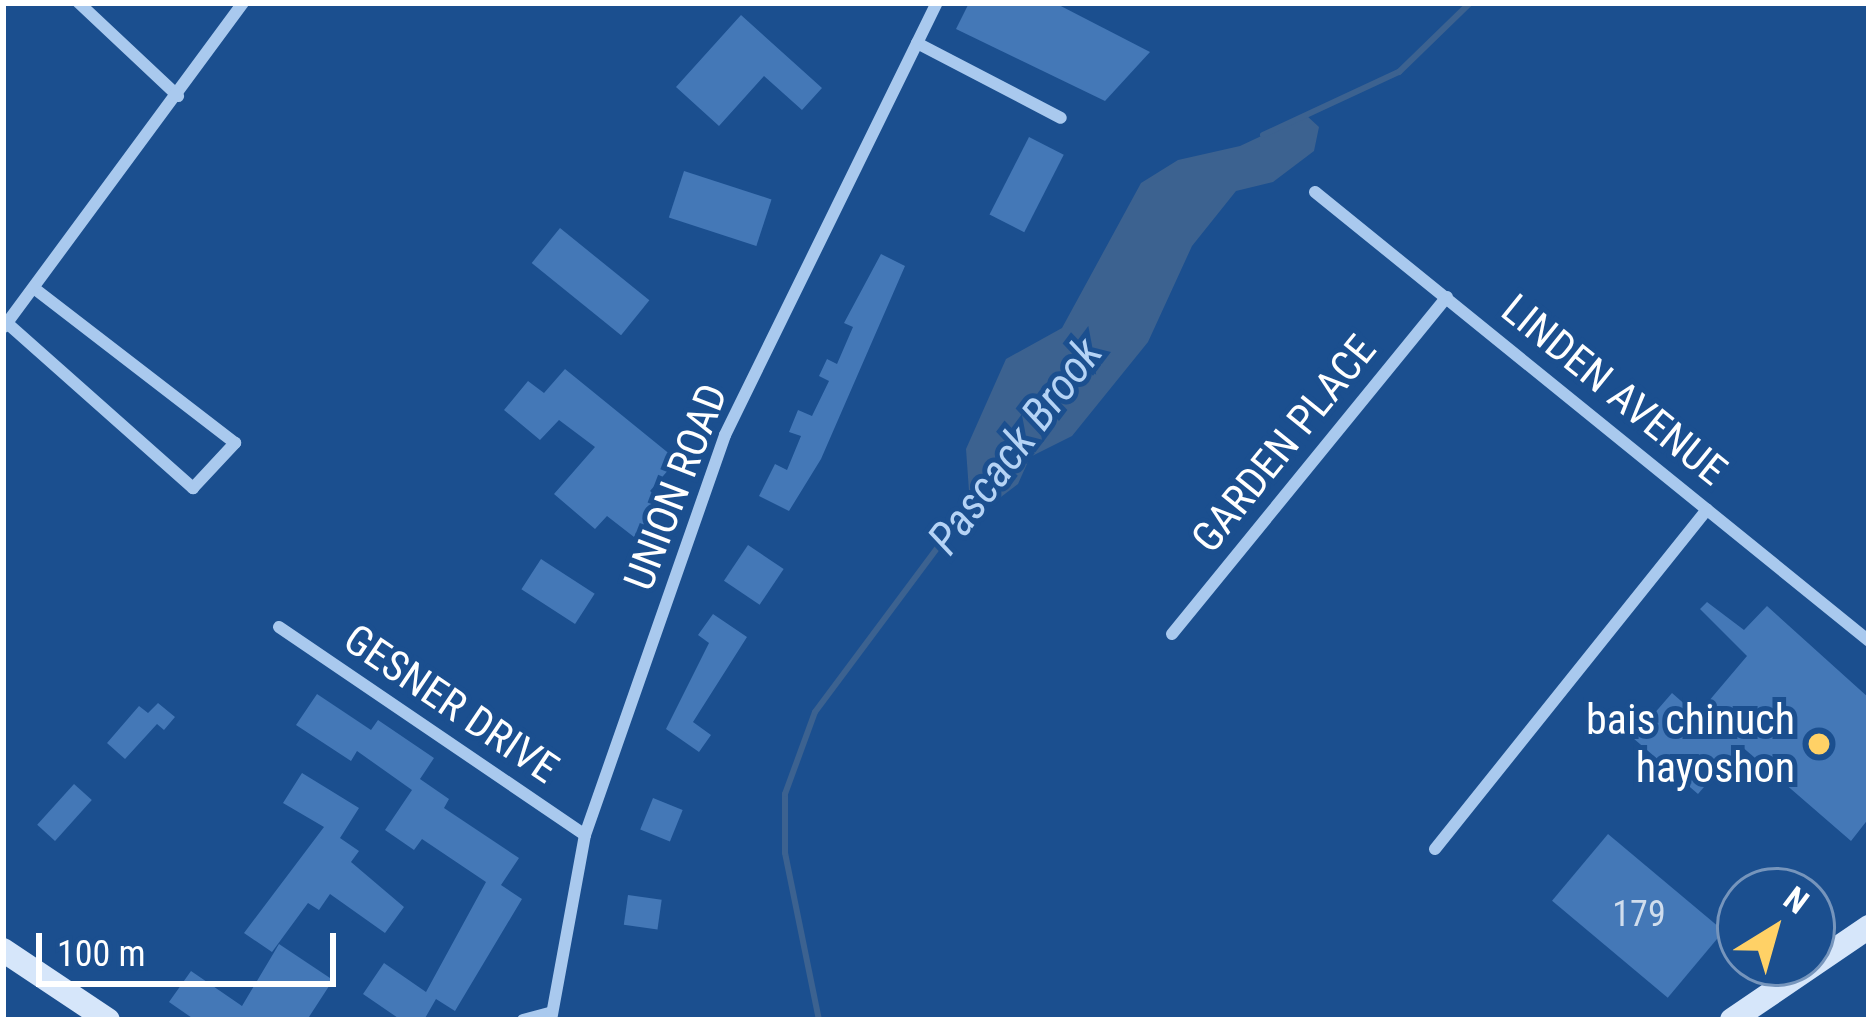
<!DOCTYPE html>
<html>
<head>
<meta charset="utf-8">
<style>
	body { margin:0 }
	#map { position:relative; width:1872px; height:1023px; overflow:hidden; background:#1b4f8f; font-family:"Roboto Condensed",sans-serif }
	div>[style] { position:absolute }
	[style*='--x'] { left:calc(var(--x)*1px); top:calc(var(--y)*1px); width:calc(var(--w)*1px); rotate:calc(var(--a)*1deg) }
	.water>* { inset:0; background:#3c6290 }
	.stream>* { height:6px; margin:-3px; padding:0 3px; transform-origin:3px; border-radius:3px; background:#3c6290 }
	.building>* { inset:0; background:#4478b7; transform-origin:0 0 }
	.street>* { height:12px; margin:-6px; padding:0 6px; transform-origin:6px; border-radius:6px; background:#a9c9ee }
	.secondary>* { height:24px; margin:-12px; padding:0 12px; transform-origin:12px; border-radius:12px; background:#d6e6fa }
	.dots>* { width:33px; height:33px; translate:-50% -50%; box-sizing:border-box; border:6px solid #1b4f8f; border-radius:50% }
	span { translate:-50% -50%; white-space:nowrap; text-align:center; line-height:1.15; -webkit-text-stroke:10px #1b4f8f; paint-order:stroke }
	.number-label { font-size:36px; color:#d0dded }
	.number-label span { -webkit-text-stroke-width:0 }
	.street-label { font-size:42px; color:#fff }
	.poi-label { font-size:42px; color:#fff }
	.right { translate:-100% -50%; text-align:right }
	.water-label { font-size:45px; color:#b5d3f5; font-style:italic }
	.frame { position:absolute; inset:0; border:6px solid #fff; pointer-events:none }
	.north { position:absolute; left:1716px; top:867px; width:120px; height:120px; box-sizing:border-box; background:#1b4f8f; border:3px solid #7695bc; border-radius:50%; rotate:37deg; font-size:33px; font-weight:700; line-height:48px; text-align:center; color:#fff }
	.north::after { content:''; display:block; margin:auto; width:42px; height:54px; background:#ffd166; clip-path:polygon(50% 0,100% 100%,50% 72%,0 100%) }
	.scale { position:absolute; left:36px; top:933px; width:300px; height:54px; box-sizing:border-box; border:6px solid #fff; border-top:0; padding-left:15px; font-size:36px; line-height:42px; white-space:nowrap; color:#fff; -webkit-text-stroke:9px #1b4f8f; paint-order:stroke }
</style>
</head>
<body>
<div id="map">
	<div class="water">
		<div style="clip-path:polygon(1306px 115px,1319px 127px,1314px 151px,1273px 182px,1236px 191px,1192px 246px,1148px 342px,1072px 436px,1030px 457px,1018px 484px,997px 500px,970px 505px,966px 449px,1006px 359px,1062px 328px,1141px 183px,1178px 160px,1240px 146px)"></div>
	</div>
	<div class="stream">
		<div style="--x:1263;--y:135;--w:150;--a:-24.9"></div>
		<div style="--x:1399;--y:72;--w:99;--a:-44.2"></div>
		<div style="--x:819;--y:1020;--w:170;--a:-101.5"></div>
		<div style="--x:785;--y:853;--w:59;--a:-90"></div>
		<div style="--x:785;--y:794;--w:87;--a:-69.9"></div>
		<div style="--x:815;--y:712;--w:264;--a:-53.3"></div>
	</div>
	<div class="building">
		<div style="clip-path:polygon(969px 3px,1055px 3px,1150px 52px,1105px 101px,956px 29px)"></div>
		<div style="clip-path:polygon(741px 15px,822px 88px,802px 110px,764px 76px,719px 126px,676px 87px)"></div>
		<div style="left:1029px;top:137px;width:39px;height:87px;rotate:27deg"></div>
		<div style="left:684px;top:171px;width:92px;height:49px;rotate:18deg"></div>
		<div style="left:560px;top:228px;width:115px;height:45px;rotate:39deg"></div>
		<div style="clip-path:polygon(881px 254px,905px 266px,821px 459px,789px 511px,759px 496px,775px 464px,787px 470px,801px 436px,789px 432px,798px 410px,812px 416px,829px 381px,819px 376px,827px 359px,837px 364px,853px 327px,844px 323px)"></div>
		<div style="clip-path:polygon(565px 369px,677px 460px,650px 491px,662px 501px,634px 537px,607px 516px,595px 529px,554px 494px,595px 447px,559px 420px,540px 440px,504px 410px,528px 381px,544px 393px)"></div>
		<div style="left:748px;top:545px;width:43px;height:43px;rotate:34deg"></div>
		<div style="left:541px;top:559px;width:64px;height:36px;rotate:33deg"></div>
		<div style="clip-path:polygon(1707px 602px,1744px 630px,1767px 606px,1869px 698px,1869px 818px,1851px 841px,1740px 745px,1698px 794px,1633px 738px,1672px 693px,1697px 715px,1747px 656px,1700px 609px)"></div>
		<div style="clip-path:polygon(713px 614px,747px 637px,693px 722px,711px 735px,699px 752px,666px 729px,709px 643px,698px 635px)"></div>
		<div style="clip-path:polygon(317px 694px,371px 730px,378px 720px,434px 758px,420px 779px,449px 799px,444px 808px,519px 858px,501px 885px,522px 899px,455px 1011px,436px 999px,424px 1020px,401px 1020px,363px 994px,384px 963px,426px 992px,486px 882px,422px 839px,414px 850px,385px 830px,412px 790px,357px 751px,351px 761px,296px 725px)"></div>
		<div style="clip-path:polygon(158px 703px,175px 717px,164px 730px,157px 724px,125px 759px,107px 743px,139px 706px,148px 713px)"></div>
		<div style="clip-path:polygon(302px 773px,359px 808px,340px 838px,359px 851px,351px 862px,404px 907px,385px 933px,330px 894px,319px 910px,308px 903px,272px 952px,244px 933px,324px 827px,283px 803px)"></div>
		<div style="left:74px;top:784px;width:24px;height:55px;rotate:42deg"></div>
		<div style="left:653px;top:798px;width:32px;height:34px;rotate:22deg"></div>
		<div style="left:1608px;top:834px;width:151px;height:87px;rotate:40deg"></div>
		<div style="left:628px;top:895px;width:34px;height:30px;rotate:8deg"></div>
		<div style="clip-path:polygon(279px 944px,333px 980px,307px 1020px,195px 1020px,169px 1002px,191px 971px,242px 1006px)"></div>
	</div>
	<div class="street">
		<div style="--x:79;--y:3;--w:136;--a:43.2"></div>
		<div style="--x:917;--y:43;--w:162;--a:27.5"></div>
		<div style="--x:1315;--y:192;--w:713;--a:39.02"></div>
		<div style="--x:7;--y:323;--w:249;--a:41.6"></div>
		<div style="--x:193;--y:488;--w:62;--a:-47"></div>
		<div style="--x:235;--y:443;--w:254;--a:-142.4"></div>
		<div style="--x:4;--y:327;--w:403;--a:-53.6"></div>
		<div style="--x:279;--y:627;--w:370;--a:34.2"></div>
		<div style="--x:1172;--y:634;--w:435;--a:-50.8"></div>
		<div style="--x:1435;--y:849;--w:435;--a:-51.3"></div>
		<div style="--x:523;--y:1020;--w:30;--a:-15"></div>
		<div style="--x:551;--y:1020;--w:188;--a:-79.6"></div>
		<div style="--x:585;--y:835;--w:424;--a:-70.7"></div>
		<div style="--x:725;--y:435;--w:481;--a:-63.9"></div>
	</div>
	<div class="secondary">
		<div style="--x:3;--y:950;--w:126;--a:33.7"></div>
		<div style="--x:1732;--y:1020;--w:166;--a:-34.2"></div>
	</div>
	<div class="dots">
		<div style="left:1819px;top:744px;background:#ffd166"></div>
	</div>
	<div class="number-label">
		<span style="left:1639px;top:915px">179</span>
	</div>
	<div class="street-label">
		<span style="left:1614px;top:390px;rotate:39deg">LINDEN AVENUE</span>
		<span style="left:1284px;top:444px;rotate:-51deg">GARDEN PLACE</span>
		<span style="left:676px;top:487px;rotate:-69deg">UNION ROAD</span>
		<span style="left:451px;top:704px;rotate:34deg">GESNER DRIVE</span>
	</div>
	<div class="poi-label">
		<span class="right" style="left:1795px;top:744px">bais chinuch<br>hayoshon</span>
	</div>
	<div class="water-label">
		<span style="left:1015px;top:446px;rotate:-53deg">Pascack Brook</span>
	</div>
	<div class="frame"></div>
	<div class="north">N</div>
	<div class="scale">100 m</div>
</div>
</body>
</html>
